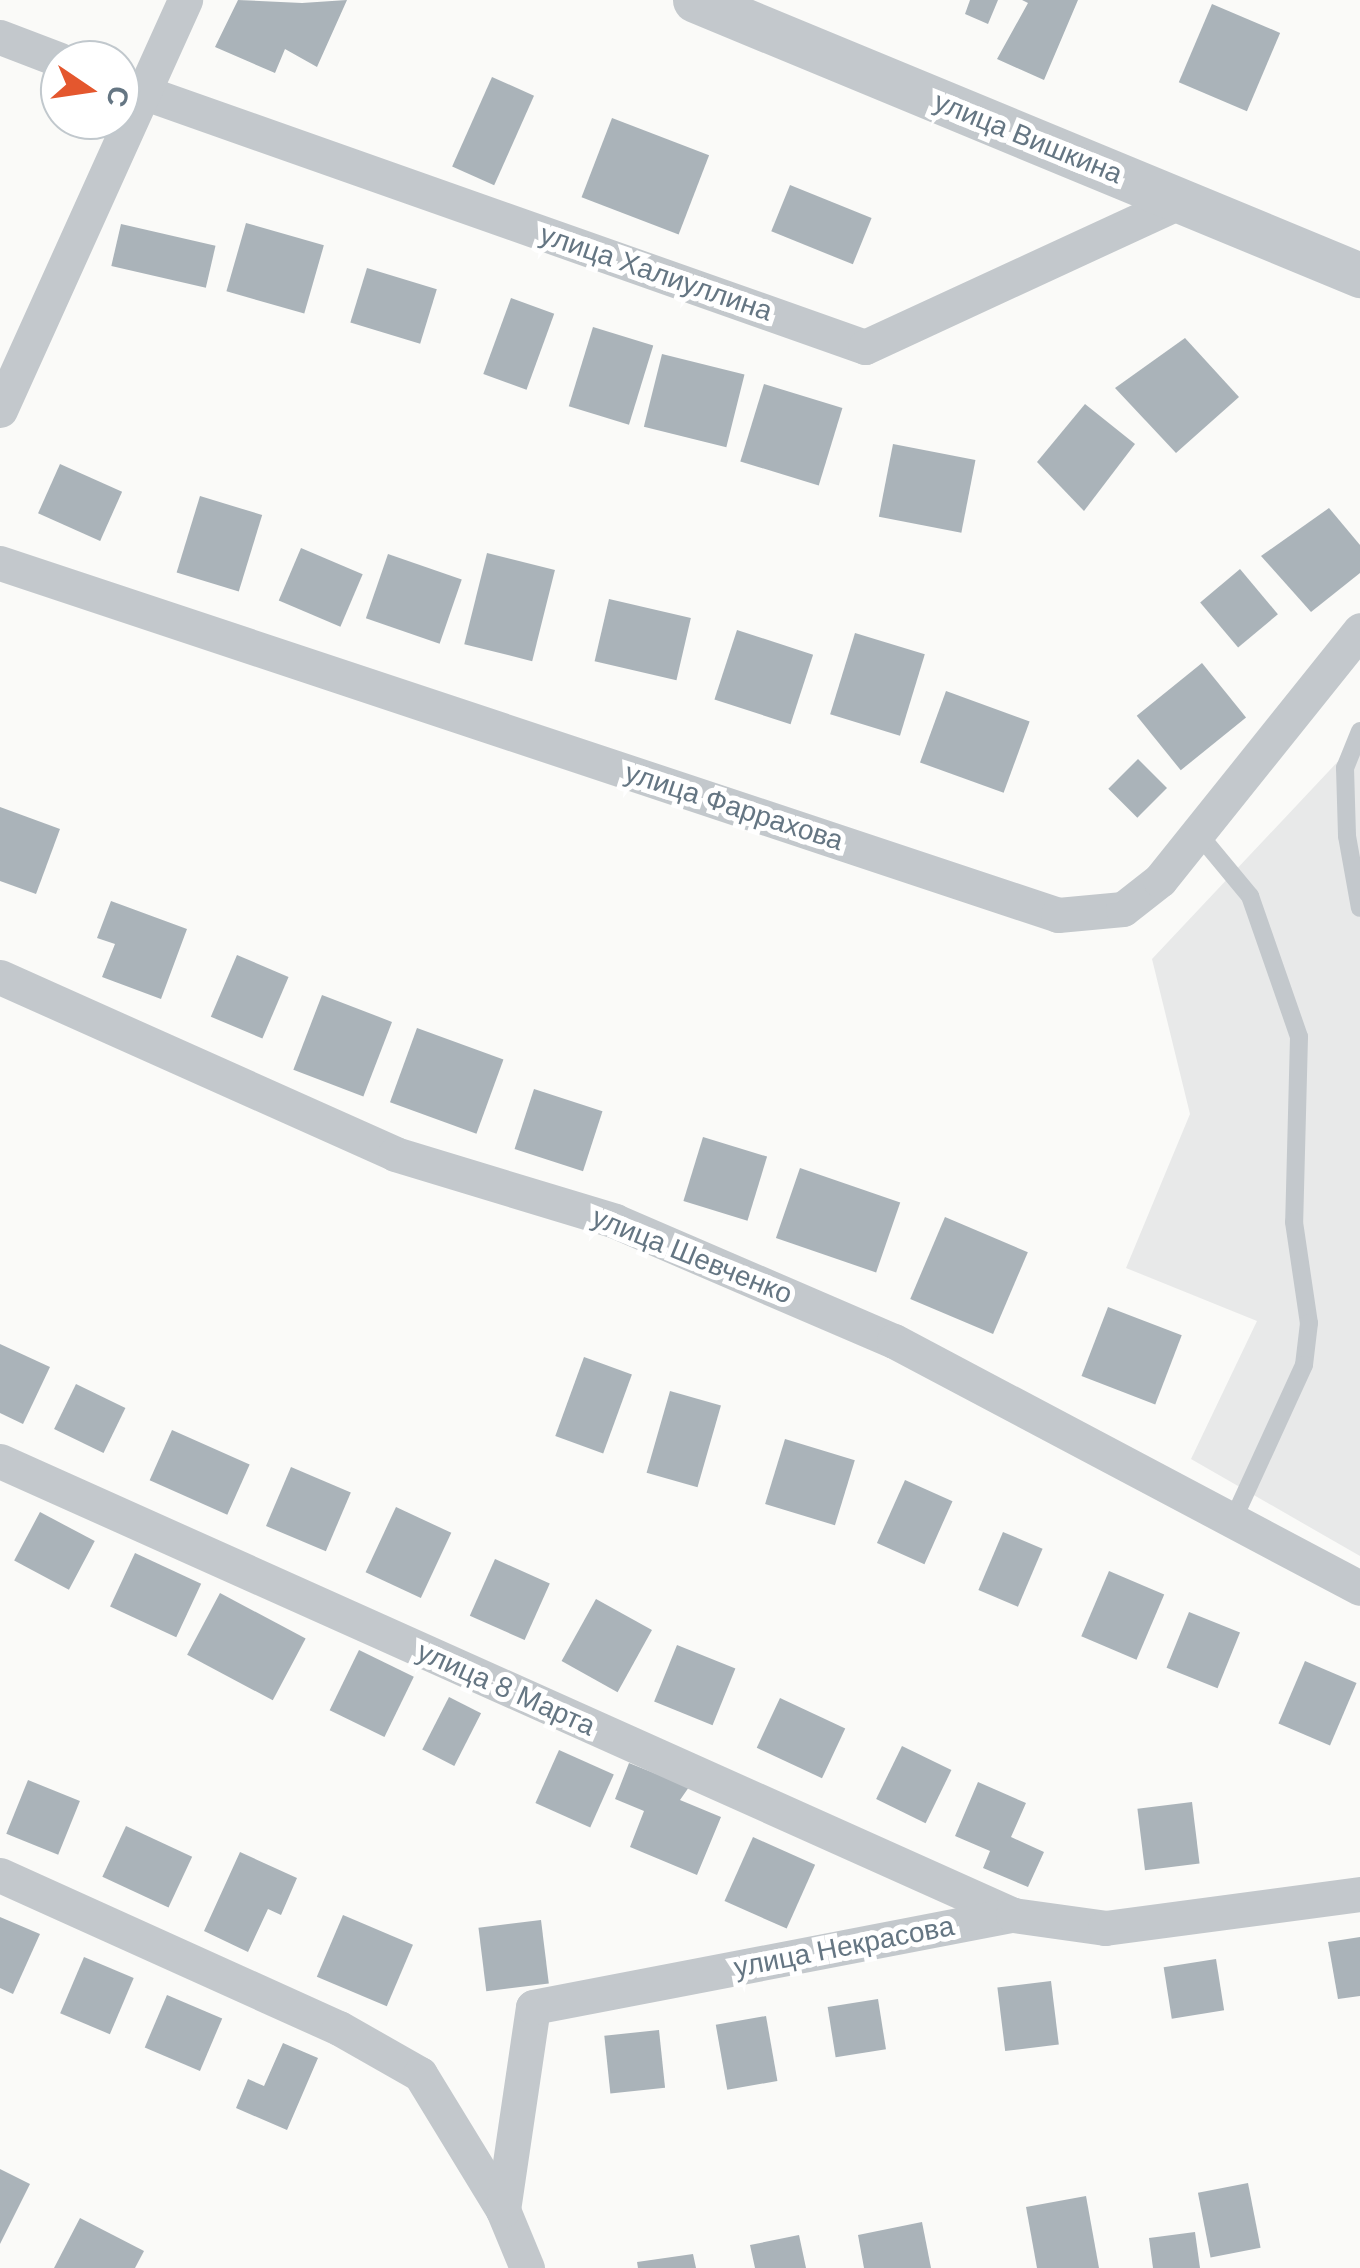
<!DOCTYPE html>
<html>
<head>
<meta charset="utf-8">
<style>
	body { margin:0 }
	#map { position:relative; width:1360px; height:2268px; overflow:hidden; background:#fafaf8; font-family:"DM Sans",sans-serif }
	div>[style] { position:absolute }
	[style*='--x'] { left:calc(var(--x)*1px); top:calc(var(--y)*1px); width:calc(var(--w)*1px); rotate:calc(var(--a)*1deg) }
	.built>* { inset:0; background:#e8e9e9 }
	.building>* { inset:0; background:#aab3b9; transform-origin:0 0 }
	.service>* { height:18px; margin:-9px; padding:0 9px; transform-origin:9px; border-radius:9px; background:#c3c8cc }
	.minor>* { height:35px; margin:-17.5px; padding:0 17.5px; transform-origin:17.5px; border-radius:17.5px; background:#c3c8cc }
	.tertiary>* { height:45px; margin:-22.5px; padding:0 22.5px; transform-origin:22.5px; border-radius:22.5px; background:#c3c8cc }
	span { translate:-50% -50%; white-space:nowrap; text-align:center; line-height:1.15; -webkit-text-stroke:10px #fff; paint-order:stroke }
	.street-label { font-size:28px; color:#657683 }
	.north { position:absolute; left:40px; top:40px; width:100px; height:100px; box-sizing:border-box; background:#fff; border:2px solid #c1c8cd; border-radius:50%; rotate:103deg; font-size:28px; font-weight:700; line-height:40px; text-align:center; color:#657683 }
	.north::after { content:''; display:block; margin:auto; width:35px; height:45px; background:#e4572e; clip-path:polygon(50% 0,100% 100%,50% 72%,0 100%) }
</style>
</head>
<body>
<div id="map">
	<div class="built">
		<div style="clip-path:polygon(1360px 738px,1360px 1556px,1191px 1459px,1257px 1321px,1126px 1268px,1190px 1114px,1152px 959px)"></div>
	</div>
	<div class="building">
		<div style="clip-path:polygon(238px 0,302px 3px,347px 0,317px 67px,285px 49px,275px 73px,215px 47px)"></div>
		<div style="clip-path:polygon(970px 0,998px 0,988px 24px,965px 14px)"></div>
		<div style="clip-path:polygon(1022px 0,1078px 0,1044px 80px,997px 59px,1028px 3px)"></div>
		<div style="left:1212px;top:4px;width:74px;height:85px;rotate:23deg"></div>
		<div style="left:492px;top:77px;width:46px;height:98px;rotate:24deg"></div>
		<div style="left:612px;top:118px;width:104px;height:85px;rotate:21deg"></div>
		<div style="left:790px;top:185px;width:88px;height:50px;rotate:22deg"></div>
		<div style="left:246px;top:223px;width:81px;height:71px;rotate:16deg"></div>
		<div style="left:121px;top:224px;width:97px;height:43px;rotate:13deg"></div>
		<div style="left:367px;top:268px;width:73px;height:57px;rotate:17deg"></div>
		<div style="left:511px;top:298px;width:46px;height:81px;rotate:20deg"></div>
		<div style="left:593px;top:327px;width:63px;height:83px;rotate:17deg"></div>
		<div style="clip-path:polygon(1185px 338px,1239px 397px,1176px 453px,1115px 388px)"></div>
		<div style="left:662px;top:354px;width:85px;height:75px;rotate:14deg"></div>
		<div style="left:764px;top:384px;width:82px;height:81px;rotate:17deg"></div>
		<div style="clip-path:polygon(1085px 404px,1135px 444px,1084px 511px,1037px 462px)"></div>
		<div style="left:893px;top:444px;width:84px;height:74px;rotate:11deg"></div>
		<div style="left:60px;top:464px;width:68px;height:54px;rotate:24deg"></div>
		<div style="left:200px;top:496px;width:65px;height:80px;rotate:17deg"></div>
		<div style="clip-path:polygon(1329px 508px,1360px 545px,1360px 573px,1311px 612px,1261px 556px)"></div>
		<div style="left:301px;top:548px;width:67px;height:57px;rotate:23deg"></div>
		<div style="left:487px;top:553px;width:70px;height:94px;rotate:14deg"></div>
		<div style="left:388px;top:554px;width:78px;height:68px;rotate:19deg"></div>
		<div style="left:1240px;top:569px;width:59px;height:52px;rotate:50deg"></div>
		<div style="left:609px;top:599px;width:84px;height:64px;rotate:13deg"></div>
		<div style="left:737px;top:630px;width:80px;height:73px;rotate:18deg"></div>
		<div style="left:855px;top:633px;width:73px;height:85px;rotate:17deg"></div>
		<div style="left:1202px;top:663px;width:70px;height:84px;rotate:51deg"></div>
		<div style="left:946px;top:691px;width:89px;height:76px;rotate:20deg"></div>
		<div style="left:1138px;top:759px;width:41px;height:42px;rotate:45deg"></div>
		<div style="clip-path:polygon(0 807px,60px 829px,36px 894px,0 881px)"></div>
		<div style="clip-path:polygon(111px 901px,187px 929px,161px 999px,102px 977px,115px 944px,97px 938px)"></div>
		<div style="left:237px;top:955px;width:56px;height:67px;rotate:23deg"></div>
		<div style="left:322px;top:995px;width:75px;height:80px;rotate:21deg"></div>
		<div style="left:417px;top:1028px;width:92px;height:79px;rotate:20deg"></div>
		<div style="left:534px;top:1089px;width:72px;height:63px;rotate:18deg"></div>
		<div style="left:703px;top:1137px;width:67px;height:67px;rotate:17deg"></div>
		<div style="left:800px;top:1168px;width:106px;height:74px;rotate:19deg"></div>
		<div style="left:945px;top:1217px;width:90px;height:89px;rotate:23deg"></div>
		<div style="left:1108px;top:1307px;width:79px;height:74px;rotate:21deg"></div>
		<div style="clip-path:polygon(0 1344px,50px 1367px,23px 1424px,0 1413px)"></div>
		<div style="left:584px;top:1357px;width:51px;height:84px;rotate:20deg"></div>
		<div style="left:76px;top:1384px;width:55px;height:50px;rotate:26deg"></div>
		<div style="left:670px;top:1391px;width:53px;height:85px;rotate:16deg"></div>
		<div style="left:172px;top:1430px;width:85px;height:55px;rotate:24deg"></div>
		<div style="left:785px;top:1439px;width:73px;height:68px;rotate:17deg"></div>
		<div style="left:291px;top:1467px;width:65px;height:64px;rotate:23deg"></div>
		<div style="left:905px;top:1480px;width:52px;height:69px;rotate:24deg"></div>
		<div style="left:396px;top:1507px;width:61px;height:72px;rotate:25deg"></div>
		<div style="left:40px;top:1512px;width:62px;height:55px;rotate:28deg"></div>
		<div style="left:1003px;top:1532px;width:43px;height:63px;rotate:23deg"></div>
		<div style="left:135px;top:1553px;width:73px;height:59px;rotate:25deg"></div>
		<div style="left:495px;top:1559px;width:60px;height:62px;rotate:24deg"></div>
		<div style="left:1109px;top:1571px;width:60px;height:71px;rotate:23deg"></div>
		<div style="left:220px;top:1593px;width:97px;height:70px;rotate:28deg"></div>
		<div style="left:596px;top:1599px;width:64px;height:71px;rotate:29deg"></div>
		<div style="left:1189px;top:1612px;width:55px;height:60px;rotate:22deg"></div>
		<div style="left:677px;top:1645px;width:63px;height:61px;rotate:22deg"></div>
		<div style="left:359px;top:1650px;width:61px;height:67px;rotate:26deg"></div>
		<div style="left:1305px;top:1661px;width:56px;height:68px;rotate:23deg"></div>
		<div style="left:449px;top:1697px;width:36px;height:59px;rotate:27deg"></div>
		<div style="left:780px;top:1698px;width:72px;height:55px;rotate:25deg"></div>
		<div style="left:902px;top:1746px;width:55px;height:59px;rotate:26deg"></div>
		<div style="left:559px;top:1750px;width:60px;height:58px;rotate:24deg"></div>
		<div style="clip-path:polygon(629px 1763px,689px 1787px,680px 1800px,721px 1817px,697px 1875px,630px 1847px,644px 1811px,615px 1799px)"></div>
		<div style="left:28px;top:1780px;width:56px;height:58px;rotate:22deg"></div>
		<div style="clip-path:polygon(978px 1782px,1026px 1803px,1011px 1837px,1044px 1852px,1028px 1887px,983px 1868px,990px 1851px,955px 1836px)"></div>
		<div style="left:1192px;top:1802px;width:62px;height:55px;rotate:83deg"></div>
		<div style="left:126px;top:1826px;width:73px;height:56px;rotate:25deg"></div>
		<div style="left:753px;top:1837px;width:68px;height:70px;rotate:24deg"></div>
		<div style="clip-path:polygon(240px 1852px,297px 1878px,281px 1915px,268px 1909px,248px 1952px,204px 1931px)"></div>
		<div style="left:343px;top:1915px;width:76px;height:67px;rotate:23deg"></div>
		<div style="clip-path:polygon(0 1917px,40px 1934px,13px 1994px,0 1988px)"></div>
		<div style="left:541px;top:1920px;width:64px;height:63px;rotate:83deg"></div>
		<div style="clip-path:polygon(1360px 1937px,1360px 1996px,1338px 1999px,1328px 1942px)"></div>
		<div style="left:84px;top:1957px;width:54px;height:61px;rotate:23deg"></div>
		<div style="left:1216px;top:1959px;width:52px;height:53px;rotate:81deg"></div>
		<div style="left:1051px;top:1981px;width:64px;height:54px;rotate:83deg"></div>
		<div style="left:167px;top:1995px;width:60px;height:57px;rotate:23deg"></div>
		<div style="left:878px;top:1999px;width:51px;height:51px;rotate:81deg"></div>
		<div style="left:766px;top:2016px;width:66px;height:51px;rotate:80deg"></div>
		<div style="left:659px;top:2030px;width:58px;height:55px;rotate:84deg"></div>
		<div style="clip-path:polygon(283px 2043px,318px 2058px,287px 2130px,236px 2108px,248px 2079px,264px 2086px)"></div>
		<div style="clip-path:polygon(0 2169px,30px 2184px,0 2244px)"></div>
		<div style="left:1248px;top:2183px;width:66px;height:51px;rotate:79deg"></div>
		<div style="clip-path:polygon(1086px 2196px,1099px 2268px,1037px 2268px,1026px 2207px)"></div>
		<div style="clip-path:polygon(80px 2218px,144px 2251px,135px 2268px,54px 2268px)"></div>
		<div style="clip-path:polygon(922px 2222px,931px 2268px,864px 2268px,858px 2235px)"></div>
		<div style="clip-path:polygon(1195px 2232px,1200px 2268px,1153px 2268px,1149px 2238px)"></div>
		<div style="clip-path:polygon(799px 2235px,806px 2268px,755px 2268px,750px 2245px)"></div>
		<div style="clip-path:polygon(693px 2254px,696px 2268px,638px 2268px,637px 2262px)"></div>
	</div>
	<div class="service">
		<div style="--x:1360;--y:731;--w:40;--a:112"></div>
		<div style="--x:1345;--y:768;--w:68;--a:88.3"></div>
		<div style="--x:1347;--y:836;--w:73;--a:79.8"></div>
		<div style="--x:1201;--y:837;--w:77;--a:50.3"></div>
		<div style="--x:1250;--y:896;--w:149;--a:70.8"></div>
		<div style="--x:1299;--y:1037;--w:185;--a:91.5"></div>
		<div style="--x:1294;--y:1222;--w:102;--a:81.6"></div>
		<div style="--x:1309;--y:1323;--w:42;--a:96.8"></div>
		<div style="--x:1304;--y:1365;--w:170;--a:114.6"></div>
	</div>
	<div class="minor">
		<div style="--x:0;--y:37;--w:64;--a:21"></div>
		<div style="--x:120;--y:84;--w:790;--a:19.44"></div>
		<div style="--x:865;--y:347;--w:348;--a:-24.8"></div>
		<div style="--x:0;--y:410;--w:450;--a:-65.7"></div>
		<div style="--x:0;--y:563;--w:1115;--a:18.4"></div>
		<div style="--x:1058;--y:915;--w:65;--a:-5.3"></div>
		<div style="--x:1123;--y:909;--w:47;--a:-38.1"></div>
		<div style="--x:1160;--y:880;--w:320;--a:-51.3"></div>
		<div style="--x:0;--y:977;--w:433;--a:24.1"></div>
		<div style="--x:395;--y:1154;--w:230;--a:16.9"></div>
		<div style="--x:615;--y:1221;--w:304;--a:23.3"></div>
		<div style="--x:894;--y:1341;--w:527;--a:27.93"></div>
		<div style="--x:0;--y:1461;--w:1110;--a:24.14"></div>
		<div style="--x:0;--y:1875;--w:372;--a:24.3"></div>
		<div style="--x:339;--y:2028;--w:93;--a:29.6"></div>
		<div style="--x:420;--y:2074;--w:159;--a:58.6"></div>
		<div style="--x:503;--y:2210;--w:63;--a:67.5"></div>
		<div style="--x:503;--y:2210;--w:205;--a:-81.6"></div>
		<div style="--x:533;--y:2007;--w:489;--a:-10.9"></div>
		<div style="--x:1013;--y:1915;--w:93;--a:8"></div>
		<div style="--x:1105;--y:1928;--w:257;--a:-7.6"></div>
	</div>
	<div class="tertiary">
		<div style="--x:695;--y:0;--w:720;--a:22.47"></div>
	</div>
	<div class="street-label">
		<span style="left:1028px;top:138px;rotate:22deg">улица Вишкина</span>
		<span style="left:656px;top:273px;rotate:19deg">улица Халиуллина</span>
		<span style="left:734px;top:807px;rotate:18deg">улица Фаррахова</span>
		<span style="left:692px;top:1256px;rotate:22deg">улица Шевченко</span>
		<span style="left:506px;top:1689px;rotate:24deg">улица 8 Марта</span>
		<span style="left:844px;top:1947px;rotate:-11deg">улица Некрасова</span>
	</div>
	<div class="north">С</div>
</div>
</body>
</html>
